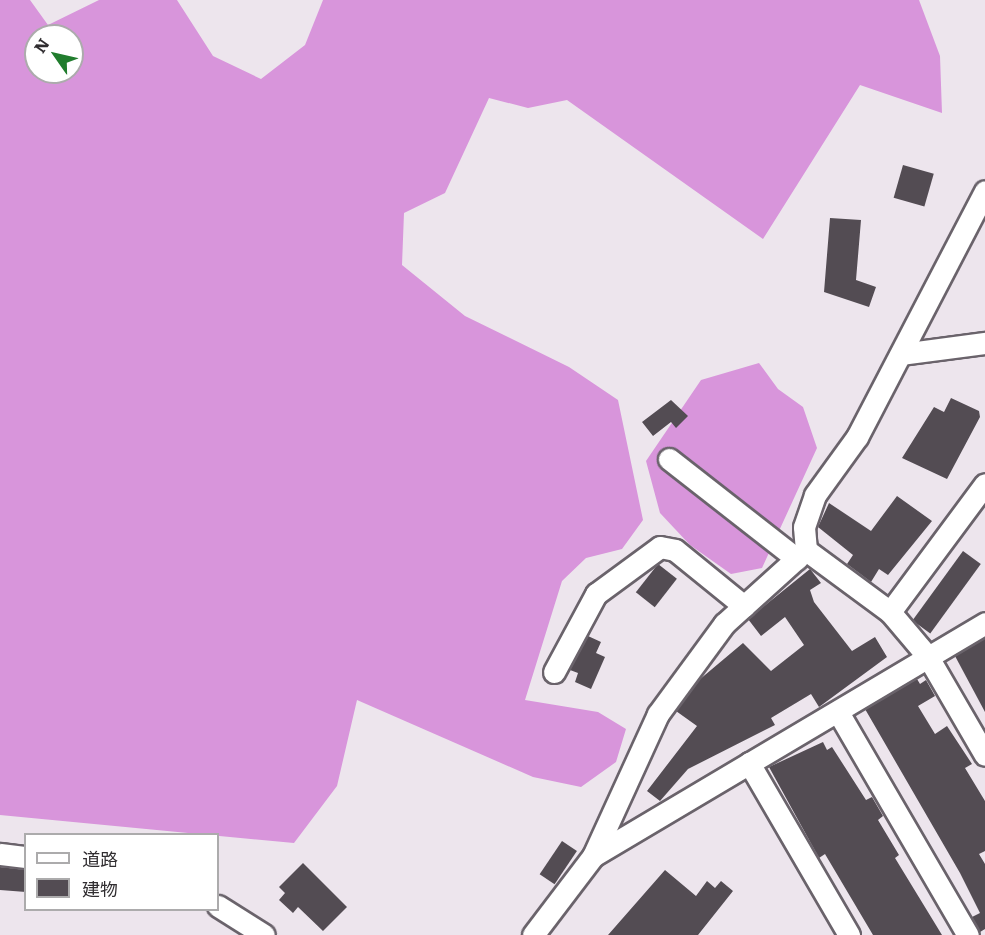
<!DOCTYPE html>
<html>
<head>
<meta charset="utf-8">
<style>
	body { margin:0 }
	#map { position:relative; width:985px; height:935px; overflow:hidden; background:#ede5ed; font-family:Literata,"Noto Sans JP",serif }
	div>[style] { position:absolute }
	[style*='--x'] { left:calc(var(--x)*1px); top:calc(var(--y)*1px); width:calc(var(--w)*1px); rotate:calc(var(--a)*1deg) }
	.forest>* { inset:0; background:#d895db }
	.building>* { inset:0; background:#534c53; transform-origin:0 0 }
	.roads { filter:drop-shadow(2px 0 #6a636b) drop-shadow(-2px 0 #6a636b) drop-shadow(0 2px #6a636b) drop-shadow(0 -2px #6a636b) }
	.minor>* { height:21px; margin:-10.5px; padding:0 10.5px; transform-origin:10.5px; border-radius:10.5px; background:#fff }
	span { translate:-50% -50%; white-space:nowrap; text-align:center; line-height:1.15; -webkit-text-stroke:6px #fff; paint-order:stroke }
	.legend { position:absolute; left:24px; top:833px; width:195px; height:78px; box-sizing:border-box; background:#fff; border:2px solid #acabac; margin:0; padding:8px 10px; list-style:none; font-size:18px; color:#302d30 }
	.legend li { display:flex; align-items:center; gap:12px; height:30px }
	.legend b { width:30px; border:2px solid #acabac }
	.north { position:absolute; left:24px; top:24px; width:60px; height:60px; box-sizing:border-box; background:#fff; border:2px solid #acabac; border-radius:50%; rotate:304deg; font-size:16px; font-weight:700; line-height:24px; text-align:center; color:#302d30 }
	.north::after { content:''; display:block; margin:auto; width:21px; height:27px; background:#217d2e; clip-path:polygon(50% 0,100% 100%,50% 72%,0 100%) }
</style>
</head>
<body>
<div id="map">
	<div class="forest">
		<div style="clip-path:polygon(evenodd,0 0,30px 0,48px 25px,99px 0,177px 0,213px 56px,261px 79px,305px 45px,323px 0,919px 0,940px 56px,942px 113px,860px 85px,763px 239px,567px 100px,528px 108px,489px 98px,445px 193px,404px 213px,402px 265px,465px 316px,569px 367px,618px 400px,643px 520px,622px 549px,586px 558px,562px 581px,525px 700px,598px 712px,626px 729px,616px 762px,581px 787px,533px 777px,357px 700px,337px 786px,294px 843px,0 815px,0 0,36px 36px,72px 36px,72px 72px,36px 72px,36px 36px)"></div>
		<div style="clip-path:polygon(759px 363px,778px 389px,803px 407px,817px 448px,762px 568px,731px 574px,690px 545px,660px 513px,646px 461px,701px 380px)"></div>
	</div>
	<div class="building">
		<div style="left:903px;top:165px;width:32px;height:34px;rotate:16deg"></div>
		<div style="clip-path:polygon(830px 218px,861px 220px,856px 280px,876px 287px,869px 307px,824px 292px)"></div>
		<div style="clip-path:polygon(951px 398px,979px 411px,980px 417px,947px 479px,902px 458px,934px 407px,944px 412px)"></div>
		<div style="clip-path:polygon(671px 400px,688px 416px,676px 428px,671px 422px,653px 436px,642px 422px)"></div>
		<div style="clip-path:polygon(897px 496px,932px 521px,888px 575px,879px 569px,871px 582px,847px 564px,853px 555px,818px 527px,829px 503px,871px 531px)"></div>
		<div style="left:963px;top:551px;width:22px;height:86px;rotate:36deg"></div>
		<div style="left:658px;top:564px;width:24px;height:36px;rotate:38deg"></div>
		<div style="clip-path:polygon(810px 569px,821px 583px,810px 590px,814px 602px,852px 651px,875px 637px,887px 657px,819px 707px,811px 694px,771px 718px,775px 725px,688px 769px,660px 801px,647px 791px,697px 726px,676px 711px,699px 680px,743px 643px,771px 671px,804px 645px,785px 617px,761px 636px,748px 619px)"></div>
		<div style="clip-path:polygon(588px 636px,601px 642px,596px 653px,605px 657px,591px 689px,575px 682px,578px 673px,570px 670px)"></div>
		<div style="clip-path:polygon(985px 638px,985px 712px,955px 656px)"></div>
		<div style="clip-path:polygon(917px 679px,920px 684px,926px 680px,935px 696px,918px 706px,935px 734px,947px 726px,972px 764px,965px 768px,985px 801px,985px 851px,979px 854px,985px 864px,985px 929px,980px 932px,972px 917px,980px 913px,960px 873px,865px 709px)"></div>
		<div style="clip-path:polygon(823px 742px,827px 750px,832px 747px,866px 800px,872px 797px,883px 816px,878px 820px,899px 855px,895px 858px,942px 935px,873px 935px,825px 854px,819px 858px,769px 767px)"></div>
		<div style="left:562px;top:841px;width:18px;height:40px;rotate:34deg"></div>
		<div style="clip-path:polygon(303px 863px,347px 907px,323px 931px,298px 907px,293px 913px,279px 900px,285px 893px,279px 887px)"></div>
		<div style="clip-path:polygon(0 867px,26px 870px,26px 892px,0 890px)"></div>
		<div style="clip-path:polygon(665px 870px,696px 896px,707px 881px,715px 888px,721px 881px,733px 891px,698px 935px,608px 935px)"></div>
	</div>
	<div class="roads">
		<div class="minor">
			<div style="--x:901;--y:354;--w:85;--a:-7.5"></div>
			<div style="--x:669;--y:459;--w:162;--a:38"></div>
			<div style="--x:806;--y:550;--w:104;--a:36.4"></div>
			<div style="--x:890;--y:612;--w:59;--a:49.8"></div>
			<div style="--x:928;--y:657;--w:113;--a:59.8"></div>
			<div style="--x:890;--y:612;--w:159;--a:-53.4"></div>
			<div style="--x:554;--y:672;--w:89;--a:-61.7"></div>
			<div style="--x:596;--y:594;--w:79;--a:-36.3"></div>
			<div style="--x:660;--y:547;--w:15;--a:11"></div>
			<div style="--x:675;--y:550;--w:89;--a:39.1"></div>
			<div style="--x:838;--y:712;--w:258;--a:59.8"></div>
			<div style="--x:749;--y:763;--w:199;--a:59.8"></div>
			<div style="--x:0;--y:854;--w:26;--a:7"></div>
			<div style="--x:593;--y:856;--w:456;--a:-30.7"></div>
			<div style="--x:218;--y:906;--w:54;--a:32.2"></div>
			<div style="--x:533;--y:935;--w:99;--a:-52.8"></div>
			<div style="--x:593;--y:856;--w:156;--a:-65.4"></div>
			<div style="--x:658;--y:714;--w:112;--a:-53.7"></div>
			<div style="--x:724;--y:624;--w:110;--a:-42.1"></div>
			<div style="--x:806;--y:550;--w:23;--a:-95"></div>
			<div style="--x:804;--y:527;--w:34;--a:-71"></div>
			<div style="--x:815;--y:495;--w:72;--a:-54.1"></div>
			<div style="--x:857;--y:437;--w:277;--a:-62.5"></div>
		</div>
	</div>
	<ul class="legend">
	<li><b style="height:8px;background:#fff"></b>道路</li>
	<li><b style="height:16px;background:#534c53"></b>建物</li>
	</ul>
	<div class="north">N</div>
</div>
</body>
</html>
